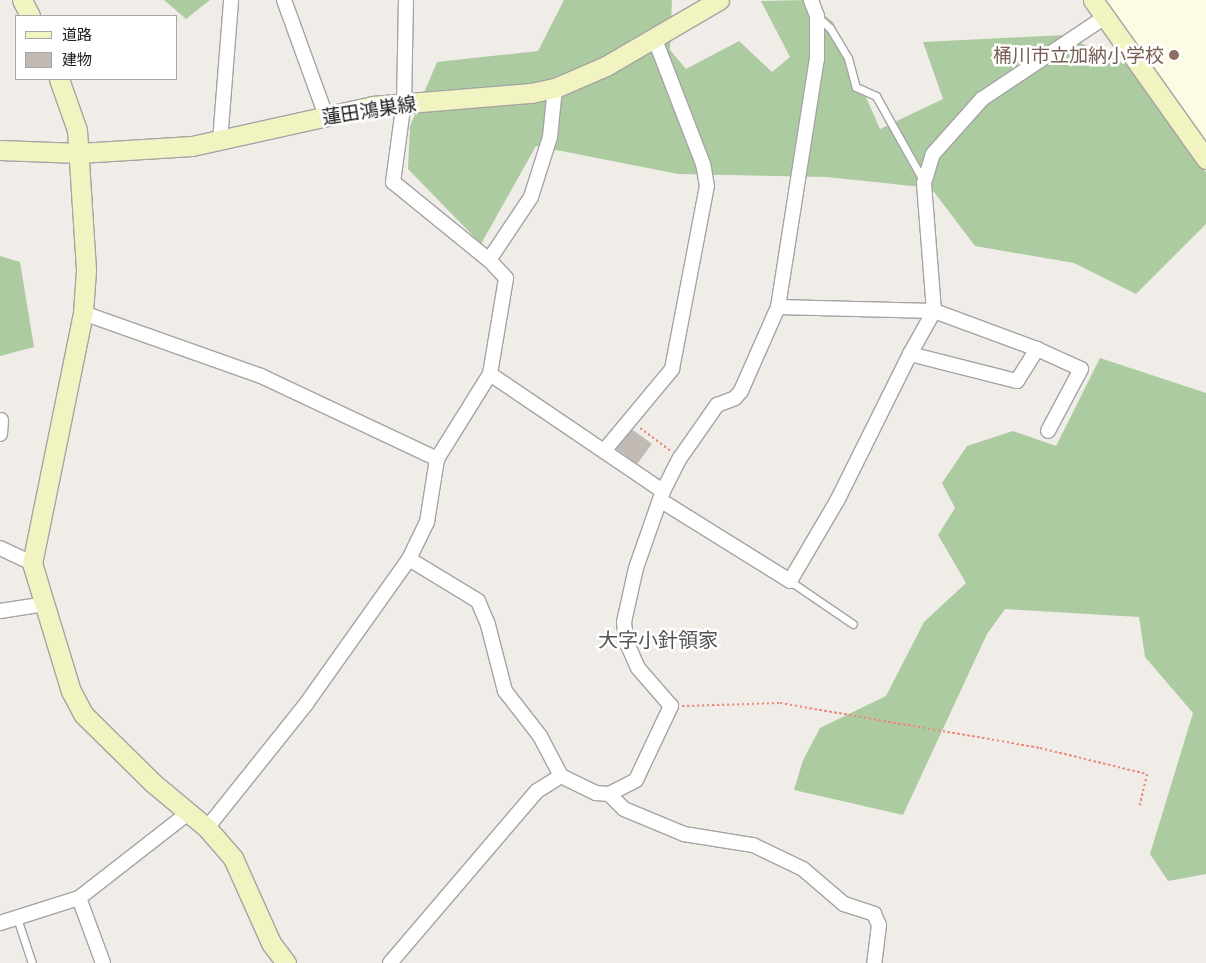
<!DOCTYPE html>
<html>
<head>
<meta charset="utf-8">
<style>
	body { margin:0 }
	#map { position:relative; width:1206px; height:963px; overflow:hidden; background:#f0ede8; font-family:"Titillium Web","Noto Sans JP",sans-serif }
	div>[style] { position:absolute }
	[style*='--x'] { left:calc(var(--x)*1px); top:calc(var(--y)*1px); width:calc(var(--w)*1px); rotate:calc(var(--a)*1deg) }
	.education>* { inset:0; background:#fcfce4 }
	.forest>* { inset:0; background:#adcba0 }
	.building>* { inset:0; background:#c0b9b4; transform-origin:0 0 }
	.path>* { height:2px; margin-top:-1px; transform-origin:0; background:repeating-linear-gradient(90deg,#ed887b 0 2.5px,transparent 0 5px) }
	.roads { filter:drop-shadow(1px 0 #a4a4a4) drop-shadow(-1px 0 #a4a4a4) drop-shadow(0 1px #a4a4a4) drop-shadow(0 -1px #a4a4a4) }
	.lane>* { height:7px; margin:-3.5px; padding:0 3.5px; transform-origin:3.5px; border-radius:3.5px; background:#fff }
	.street>* { height:14px; margin:-7px; padding:0 7px; transform-origin:7px; border-radius:7px; background:#fff }
	.secondary>* { height:19px; margin:-9.5px; padding:0 9.5px; transform-origin:9.5px; border-radius:9.5px; background:#f1f4c1 }
	.dots>* { width:14px; height:14px; translate:-50% -50%; box-sizing:border-box; border:2px solid #fff; border-radius:50% }
	span { translate:-50% -50%; white-space:nowrap; text-align:center; line-height:1.15; -webkit-text-stroke:5px #fff; paint-order:stroke }
	.education-label { font-size:19px; color:#785e54 }
	.right { translate:-100% -50%; text-align:right }
	.street-label { font-size:19px; color:#202020 }
	.neighbourhood-label { font-size:20px; color:#535353 }
	.legend { position:absolute; left:15px; top:15px; width:162px; height:65px; box-sizing:border-box; background:#fff; border:1px solid #a6a6a6; margin:0; padding:6px 9px; list-style:none; font-size:15px; color:#202020 }
	.legend li { display:flex; align-items:center; gap:10px; height:25px }
	.legend b { width:25px; border:1px solid #a6a6a6 }
</style>
</head>
<body>
<div id="map">
	<div class="education">
		<div style="clip-path:polygon(1103px 0,1206px 0,1206px 144px)"></div>
	</div>
	<div class="forest">
		<div style="clip-path:polygon(164px 0,210px 0,186px 19px)"></div>
		<div style="clip-path:polygon(564px 0,672px 0,670px 50px,686px 69px,739px 41px,772px 72px,790px 57px,761px 1px,805px 0,833px 22px,880px 129px,943px 99px,923px 42px,1064px 35px,1131px 67px,1206px 172px,1206px 224px,1136px 294px,1074px 263px,975px 246px,931px 188px,827px 177px,678px 174px,536px 146px,481px 244px,408px 169px,410px 126px,437px 62px,538px 51px)"></div>
		<div style="clip-path:polygon(0 256px,20px 262px,34px 347px,0 356px)"></div>
		<div style="clip-path:polygon(1100px 358px,1206px 393px,1206px 874px,1168px 881px,1150px 854px,1193px 713px,1145px 657px,1139px 617px,1005px 609px,987px 634px,903px 815px,794px 790px,803px 760px,820px 728px,886px 696px,924px 622px,966px 583px,938px 535px,955px 508px,942px 483px,967px 446px,1013px 431px,1056px 446px)"></div>
	</div>
	<div class="building">
		<div style="left:630px;top:428px;width:27px;height:25px;rotate:36deg"></div>
	</div>
	<div class="path">
		<div style="--x:640;--y:428;--w:38;--a:37"></div>
		<div style="--x:682;--y:706;--w:98;--a:-1.8"></div>
		<div style="--x:780;--y:703;--w:264;--a:9.8"></div>
		<div style="--x:1040;--y:748;--w:110;--a:13.7"></div>
		<div style="--x:1147;--y:774;--w:32;--a:103"></div>
	</div>
	<div class="roads">
		<div class="lane">
			<div style="--x:818;--y:17;--w:16;--a:43"></div>
			<div style="--x:830;--y:28;--w:35;--a:59"></div>
			<div style="--x:848;--y:58;--w:30;--a:75"></div>
			<div style="--x:856;--y:87;--w:22;--a:24"></div>
			<div style="--x:876;--y:96;--w:98;--a:60.8"></div>
			<div style="--x:790;--y:581;--w:76;--a:34.3"></div>
			<div style="--x:17;--y:918;--w:47;--a:71.6"></div>
		</div>
		<div class="street">
			<div style="--x:284;--y:0;--w:123;--a:70.1"></div>
			<div style="--x:406;--y:0;--w:101;--a:91.1"></div>
			<div style="--x:404;--y:101;--w:82;--a:97.7"></div>
			<div style="--x:393;--y:182;--w:124;--a:39.1"></div>
			<div style="--x:489;--y:260;--w:76;--a:-56.3"></div>
			<div style="--x:531;--y:197;--w:63;--a:-72.4"></div>
			<div style="--x:550;--y:137;--w:49;--a:-84.2"></div>
			<div style="--x:220;--y:141;--w:141;--a:-85.5"></div>
			<div style="--x:83;--y:313;--w:189;--a:19.5"></div>
			<div style="--x:261;--y:376;--w:195;--a:25.2"></div>
			<div style="--x:1037;--y:349;--w:48;--a:24.4"></div>
			<div style="--x:1081;--y:369;--w:70;--a:118"></div>
			<div style="--x:910;--y:354;--w:49;--a:-60.8"></div>
			<div style="--x:934;--y:311;--w:128;--a:-94.5"></div>
			<div style="--x:924;--y:183;--w:30;--a:-73"></div>
			<div style="--x:933;--y:154;--w:74;--a:-48.3"></div>
			<div style="--x:982;--y:99;--w:148;--a:-33.7"></div>
			<div style="--x:490;--y:374;--w:209;--a:34.1"></div>
			<div style="--x:0;--y:434;--w:14;--a:-86"></div>
			<div style="--x:604;--y:451;--w:107;--a:-50.3"></div>
			<div style="--x:672;--y:369;--w:186;--a:-79.2"></div>
			<div style="--x:707;--y:186;--w:22;--a:-100"></div>
			<div style="--x:703;--y:164;--w:136;--a:-111.1"></div>
			<div style="--x:660;--y:500;--w:153;--a:31.9"></div>
			<div style="--x:790;--y:581;--w:93;--a:-59.6"></div>
			<div style="--x:837;--y:501;--w:164;--a:-63.6"></div>
			<div style="--x:910;--y:354;--w:110;--a:14.2"></div>
			<div style="--x:1017;--y:381;--w:38;--a:-58"></div>
			<div style="--x:1037;--y:349;--w:110;--a:-159.7"></div>
			<div style="--x:934;--y:311;--w:156;--a:-178.5"></div>
			<div style="--x:0;--y:548;--w:35;--a:25"></div>
			<div style="--x:409;--y:559;--w:81;--a:31.3"></div>
			<div style="--x:478;--y:601;--w:26;--a:67"></div>
			<div style="--x:488;--y:625;--w:68;--a:75.6"></div>
			<div style="--x:505;--y:691;--w:57;--a:52.1"></div>
			<div style="--x:540;--y:736;--w:45;--a:62.3"></div>
			<div style="--x:561;--y:776;--w:39;--a:26"></div>
			<div style="--x:596;--y:793;--w:13;--a:4"></div>
			<div style="--x:609;--y:794;--w:30;--a:-27"></div>
			<div style="--x:636;--y:780;--w:82;--a:-64.7"></div>
			<div style="--x:671;--y:706;--w:50;--a:-131"></div>
			<div style="--x:638;--y:668;--w:30;--a:-114"></div>
			<div style="--x:626;--y:641;--w:19;--a:-96"></div>
			<div style="--x:624;--y:622;--w:55;--a:-77.5"></div>
			<div style="--x:636;--y:568;--w:82;--a:-70.7"></div>
			<div style="--x:663;--y:491;--w:37;--a:-63"></div>
			<div style="--x:680;--y:458;--w:65;--a:-55.1"></div>
			<div style="--x:717;--y:405;--w:19;--a:-21"></div>
			<div style="--x:735;--y:398;--w:9;--a:-49"></div>
			<div style="--x:741;--y:391;--w:92;--a:-66.2"></div>
			<div style="--x:778;--y:307;--w:251;--a:-81.1"></div>
			<div style="--x:817;--y:59;--w:43;--a:-90"></div>
			<div style="--x:817;--y:16;--w:17;--a:-111"></div>
			<div style="--x:0;--y:611;--w:47;--a:-8.7"></div>
			<div style="--x:609;--y:794;--w:21;--a:45"></div>
			<div style="--x:624;--y:809;--w:65;--a:22.6"></div>
			<div style="--x:684;--y:834;--w:70;--a:9.1"></div>
			<div style="--x:753;--y:845;--w:55;--a:25.6"></div>
			<div style="--x:803;--y:869;--w:54;--a:40.5"></div>
			<div style="--x:844;--y:904;--w:32;--a:18"></div>
			<div style="--x:874;--y:914;--w:12;--a:66"></div>
			<div style="--x:879;--y:925;--w:38;--a:97"></div>
			<div style="--x:207;--y:828;--w:159;--a:-51.4"></div>
			<div style="--x:306;--y:704;--w:178;--a:-54.6"></div>
			<div style="--x:409;--y:559;--w:41;--a:-64.1"></div>
			<div style="--x:427;--y:522;--w:64;--a:-81"></div>
			<div style="--x:437;--y:459;--w:100;--a:-58.1"></div>
			<div style="--x:490;--y:374;--w:97;--a:-80.5"></div>
			<div style="--x:506;--y:278;--w:25;--a:-133"></div>
			<div style="--x:79;--y:898;--w:69;--a:69.7"></div>
			<div style="--x:0;--y:923;--w:83;--a:-17.6"></div>
			<div style="--x:79;--y:898;--w:137;--a:-37.9"></div>
			<div style="--x:390;--y:963;--w:226;--a:-49.5"></div>
			<div style="--x:537;--y:791;--w:28;--a:-32"></div>
		</div>
		<div class="secondary">
			<div style="--x:22;--y:0;--w:18;--a:63"></div>
			<div style="--x:1093;--y:0;--w:195;--a:54.6"></div>
			<div style="--x:59;--y:79;--w:54;--a:70.6"></div>
			<div style="--x:77;--y:130;--w:140;--a:86.3"></div>
			<div style="--x:86;--y:270;--w:43;--a:94"></div>
			<div style="--x:83;--y:313;--w:255;--a:101.5"></div>
			<div style="--x:32;--y:563;--w:134;--a:73.1"></div>
			<div style="--x:71;--y:691;--w:26;--a:62"></div>
			<div style="--x:83;--y:714;--w:98;--a:44.6"></div>
			<div style="--x:153;--y:783;--w:70;--a:39.8"></div>
			<div style="--x:207;--y:828;--w:40;--a:49"></div>
			<div style="--x:233;--y:858;--w:93;--a:65.9"></div>
			<div style="--x:271;--y:943;--w:25;--a:53"></div>
			<div style="--x:0;--y:150;--w:79;--a:2.2"></div>
			<div style="--x:79;--y:153;--w:113;--a:-3.5"></div>
			<div style="--x:192;--y:146;--w:184;--a:-12.5"></div>
			<div style="--x:372;--y:106;--w:160;--a:-4.7"></div>
			<div style="--x:531;--y:93;--w:25;--a:-12"></div>
			<div style="--x:555;--y:88;--w:56;--a:-23.3"></div>
			<div style="--x:606;--y:66;--w:131;--a:-30.3"></div>
		</div>
	</div>
	<div class="dots">
		<div style="left:1174px;top:55px;background:#8d6e63"></div>
	</div>
	<div class="education-label">
		<span class="right" style="left:1164px;top:55px">桶川市立加納小学校</span>
	</div>
	<div class="street-label">
		<span style="left:369px;top:110px;rotate:-9deg">蓮田鴻巣線</span>
	</div>
	<div class="neighbourhood-label">
		<span style="left:658px;top:639px">大字小針領家</span>
	</div>
	<ul class="legend">
	<li><b style="height:6px;background:#f1f4c1"></b>道路</li>
	<li><b style="height:14px;background:#c0b9b4"></b>建物</li>
	</ul>
</div>
</body>
</html>
